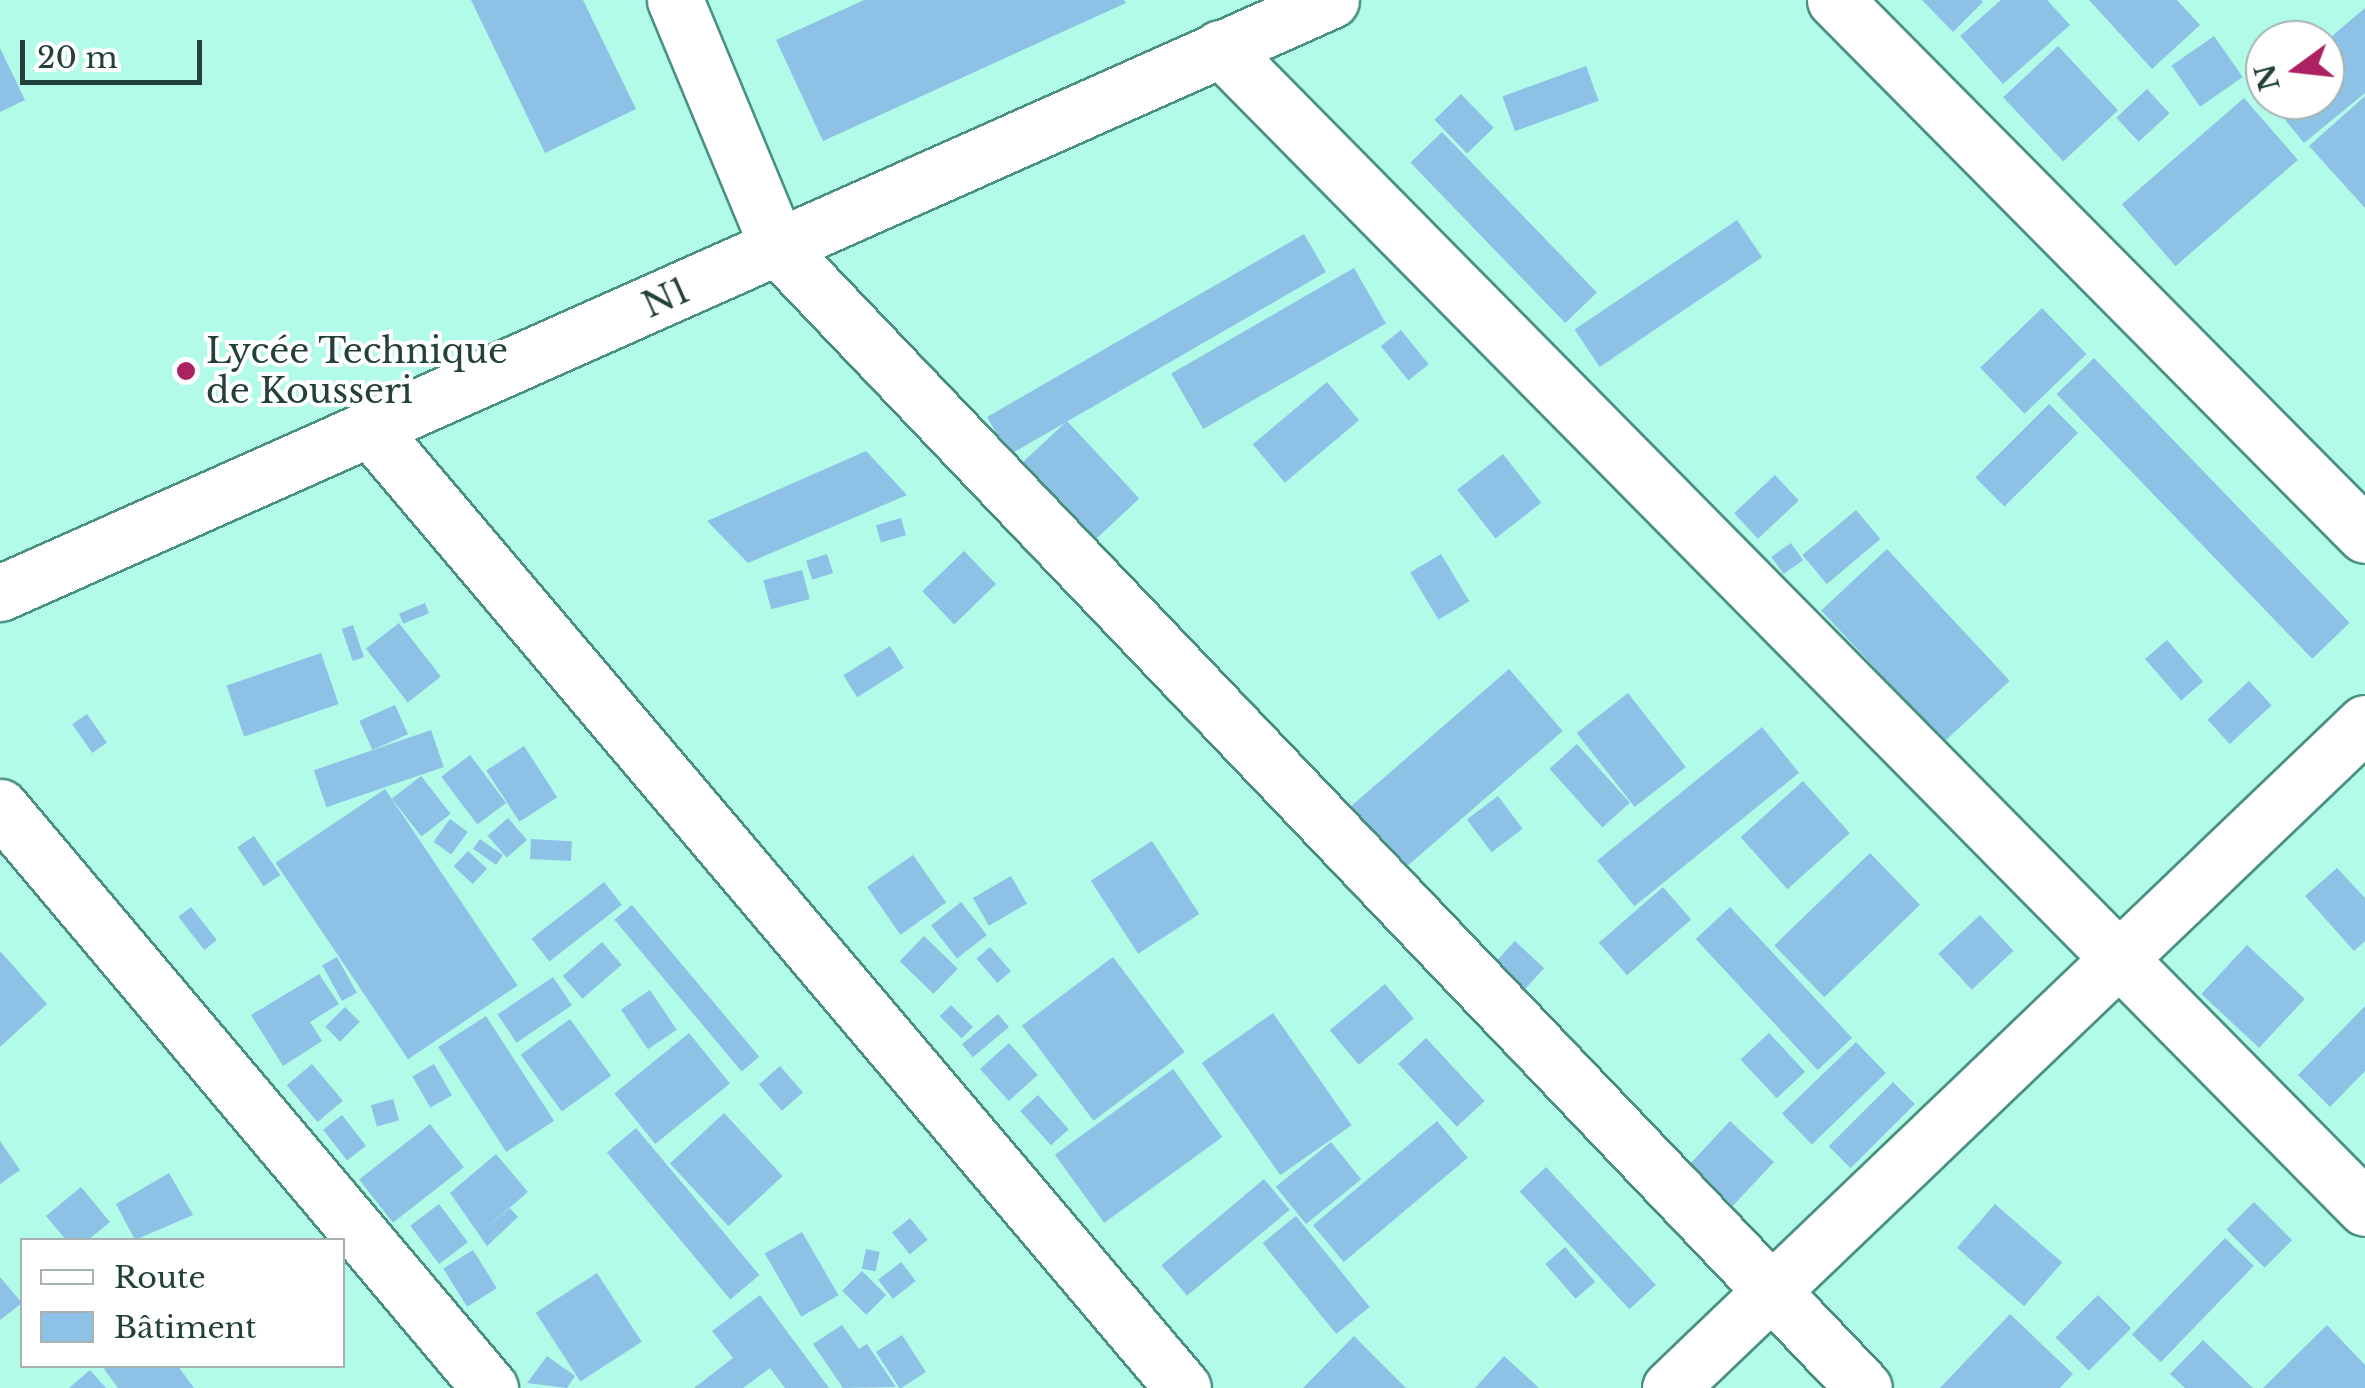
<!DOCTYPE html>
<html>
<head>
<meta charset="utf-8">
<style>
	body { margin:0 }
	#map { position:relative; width:2365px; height:1388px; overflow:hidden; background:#b2fbe9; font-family:"Libre Baskerville",serif }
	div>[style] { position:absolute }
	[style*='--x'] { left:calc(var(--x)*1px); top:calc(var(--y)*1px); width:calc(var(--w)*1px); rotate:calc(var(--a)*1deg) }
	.building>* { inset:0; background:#8dc2e6; transform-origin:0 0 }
	.roads { filter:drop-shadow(2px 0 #4a9182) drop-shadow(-2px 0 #4a9182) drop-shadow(0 2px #4a9182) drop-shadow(0 -2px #4a9182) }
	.minor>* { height:55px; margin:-27.5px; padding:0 27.5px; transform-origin:27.5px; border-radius:27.5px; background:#fff }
	.trunk>* { height:55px; margin:-27.5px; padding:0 27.5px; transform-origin:27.5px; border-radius:27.5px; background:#fff }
	.dots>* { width:28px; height:28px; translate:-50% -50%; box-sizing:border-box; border:5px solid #fff; border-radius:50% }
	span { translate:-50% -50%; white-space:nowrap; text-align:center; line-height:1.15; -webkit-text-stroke:8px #fff; paint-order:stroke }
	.street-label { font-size:35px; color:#23413a }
	.poi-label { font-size:35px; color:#23413a }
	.left { translate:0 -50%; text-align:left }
	.legend { position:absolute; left:20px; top:1238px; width:325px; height:130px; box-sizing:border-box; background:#fff; border:2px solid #a7b3b0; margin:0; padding:12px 18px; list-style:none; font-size:30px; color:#23413a }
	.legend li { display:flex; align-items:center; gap:20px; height:50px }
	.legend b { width:50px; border:2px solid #a7b3b0 }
	.north { position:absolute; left:2245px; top:20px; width:100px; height:100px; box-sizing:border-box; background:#fff; border:2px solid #a7b3b0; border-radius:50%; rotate:255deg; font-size:28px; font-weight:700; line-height:40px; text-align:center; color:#23413a }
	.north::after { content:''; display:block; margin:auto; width:35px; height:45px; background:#ab2162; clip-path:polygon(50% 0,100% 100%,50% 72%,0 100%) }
	.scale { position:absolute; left:20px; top:40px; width:182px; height:45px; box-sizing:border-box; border:5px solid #23413a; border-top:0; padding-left:12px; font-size:30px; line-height:35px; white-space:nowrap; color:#23413a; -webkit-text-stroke:8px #fff; paint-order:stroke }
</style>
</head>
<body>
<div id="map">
	<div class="building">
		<div style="clip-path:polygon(471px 0,583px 0,636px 109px,545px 153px)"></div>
		<div style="clip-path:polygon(864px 0,1124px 0,1126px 3px,823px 141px,776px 40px)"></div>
		<div style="clip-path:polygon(1922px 0,1981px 0,1983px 2px,1953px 32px)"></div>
		<div style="clip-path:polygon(2001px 0,2047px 0,2070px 25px,2003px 84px,1960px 36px)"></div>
		<div style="clip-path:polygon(2089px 0,2177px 0,2200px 25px,2152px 69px)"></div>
		<div style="clip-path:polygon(2365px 8px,2365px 93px,2304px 143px,2269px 100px,2325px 100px,2325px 42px)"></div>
		<div style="left:2214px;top:36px;width:50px;height:52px;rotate:55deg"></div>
		<div style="left:2058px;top:46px;width:88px;height:75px;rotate:47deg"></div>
		<div style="clip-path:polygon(0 48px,25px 100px,0 112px)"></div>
		<div style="left:1586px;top:66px;width:37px;height:89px;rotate:70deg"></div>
		<div style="left:2147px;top:89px;width:33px;height:42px;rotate:47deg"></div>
		<div style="left:1461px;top:94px;width:47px;height:37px;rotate:46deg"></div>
		<div style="clip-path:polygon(2365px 96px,2365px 208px,2309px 146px)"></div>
		<div style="left:2244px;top:98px;width:82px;height:162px;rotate:49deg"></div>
		<div style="left:1442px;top:132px;width:223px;height:44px;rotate:46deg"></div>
		<div style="left:1737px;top:220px;width:45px;height:196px;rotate:56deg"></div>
		<div style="left:1304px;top:234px;width:44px;height:366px;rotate:60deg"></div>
		<div style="left:1354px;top:268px;width:64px;height:211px;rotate:60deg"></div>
		<div style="left:2042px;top:308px;width:64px;height:86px;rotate:46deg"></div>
		<div style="left:1401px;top:330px;width:44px;height:26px;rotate:51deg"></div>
		<div style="left:2094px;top:358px;width:368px;height:52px;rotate:46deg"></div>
		<div style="left:1327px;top:382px;width:50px;height:97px;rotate:50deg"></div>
		<div style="left:2049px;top:404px;width:41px;height:104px;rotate:45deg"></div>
		<div style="left:1067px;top:421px;width:106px;height:81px;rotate:47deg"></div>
		<div style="clip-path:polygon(866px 451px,907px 495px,748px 563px,707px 521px)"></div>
		<div style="left:1503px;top:454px;width:62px;height:58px;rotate:52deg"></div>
		<div style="left:1775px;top:475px;width:35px;height:56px;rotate:47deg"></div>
		<div style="left:1856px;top:510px;width:38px;height:70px;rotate:50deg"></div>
		<div style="left:901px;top:518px;width:18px;height:26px;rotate:74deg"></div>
		<div style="left:1791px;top:543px;width:21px;height:24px;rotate:55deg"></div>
		<div style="left:1887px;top:549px;width:180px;height:90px;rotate:47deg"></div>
		<div style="left:964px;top:551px;width:46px;height:58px;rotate:46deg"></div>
		<div style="left:827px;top:554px;width:20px;height:22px;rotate:72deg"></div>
		<div style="left:1441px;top:554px;width:55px;height:36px;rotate:59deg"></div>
		<div style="left:802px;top:570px;width:30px;height:40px;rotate:75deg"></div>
		<div style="left:425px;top:603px;width:11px;height:28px;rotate:68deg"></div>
		<div style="left:399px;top:623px;width:68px;height:42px;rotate:52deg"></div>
		<div style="left:353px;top:625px;width:34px;height:12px;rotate:71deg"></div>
		<div style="left:2167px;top:640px;width:55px;height:29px;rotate:49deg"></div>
		<div style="left:890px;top:646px;width:26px;height:55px;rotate:58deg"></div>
		<div style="left:321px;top:653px;width:54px;height:100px;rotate:71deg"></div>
		<div style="left:1509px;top:669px;width:82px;height:209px;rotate:49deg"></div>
		<div style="left:2249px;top:681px;width:33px;height:57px;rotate:47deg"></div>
		<div style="left:1628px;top:693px;width:94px;height:65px;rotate:52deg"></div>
		<div style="left:395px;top:705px;width:32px;height:39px;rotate:66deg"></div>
		<div style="left:87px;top:714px;width:35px;height:18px;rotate:55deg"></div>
		<div style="left:1762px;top:727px;width:59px;height:212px;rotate:51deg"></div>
		<div style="left:431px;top:730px;width:39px;height:124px;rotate:71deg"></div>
		<div style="left:1577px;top:744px;width:79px;height:37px;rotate:48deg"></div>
		<div style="left:524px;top:746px;width:61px;height:45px;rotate:57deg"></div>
		<div style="left:470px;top:755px;width:60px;height:36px;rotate:53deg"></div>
		<div style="left:421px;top:776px;width:48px;height:37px;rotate:52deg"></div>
		<div style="left:1803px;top:781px;width:70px;height:84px;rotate:48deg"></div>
		<div style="left:385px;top:789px;width:237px;height:132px;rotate:56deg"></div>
		<div style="left:1498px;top:796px;width:41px;height:39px;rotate:53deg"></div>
		<div style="left:508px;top:818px;width:29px;height:27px;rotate:49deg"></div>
		<div style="left:450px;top:819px;width:22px;height:28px;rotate:36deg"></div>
		<div style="left:254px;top:836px;width:47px;height:20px;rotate:56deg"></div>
		<div style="left:480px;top:839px;width:28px;height:12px;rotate:35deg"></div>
		<div style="left:531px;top:839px;width:41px;height:20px;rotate:3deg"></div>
		<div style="left:1152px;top:841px;width:87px;height:73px;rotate:57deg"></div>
		<div style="left:468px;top:851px;width:26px;height:21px;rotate:43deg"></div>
		<div style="left:1870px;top:853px;width:72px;height:133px;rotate:46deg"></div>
		<div style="left:913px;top:855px;width:58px;height:56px;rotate:55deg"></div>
		<div style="clip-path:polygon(2337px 868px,2365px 898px,2365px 941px,2354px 951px,2305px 896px)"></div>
		<div style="left:1011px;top:876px;width:32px;height:44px;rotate:60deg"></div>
		<div style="left:604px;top:882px;width:29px;height:92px;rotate:52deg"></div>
		<div style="left:1663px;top:887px;width:43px;height:85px;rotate:49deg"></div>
		<div style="left:961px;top:902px;width:42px;height:38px;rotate:52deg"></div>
		<div style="left:632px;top:905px;width:198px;height:23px;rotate:50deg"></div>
		<div style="left:191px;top:907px;width:42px;height:16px;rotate:52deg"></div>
		<div style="left:1730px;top:907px;width:179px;height:47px;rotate:47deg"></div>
		<div style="left:1980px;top:915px;width:49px;height:57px;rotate:47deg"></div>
		<div style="left:924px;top:936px;width:47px;height:35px;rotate:44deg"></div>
		<div style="left:1515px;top:941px;width:40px;height:39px;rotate:43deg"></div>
		<div style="left:602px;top:942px;width:30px;height:52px;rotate:49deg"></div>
		<div style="left:2247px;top:945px;width:79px;height:67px;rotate:43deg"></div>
		<div style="left:990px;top:947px;width:32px;height:18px;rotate:49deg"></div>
		<div style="clip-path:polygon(0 951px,47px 1004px,0 1047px)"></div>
		<div style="left:337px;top:957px;width:41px;height:17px;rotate:61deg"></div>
		<div style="left:1113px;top:957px;width:119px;height:114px;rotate:53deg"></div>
		<div style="clip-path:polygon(319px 974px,339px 1004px,310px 1022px,322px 1041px,283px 1066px,251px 1015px)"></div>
		<div style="left:553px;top:977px;width:34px;height:67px;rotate:56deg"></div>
		<div style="left:1385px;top:984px;width:45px;height:72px;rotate:50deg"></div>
		<div style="left:650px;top:990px;width:48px;height:35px;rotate:56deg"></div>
		<div style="left:951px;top:1005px;width:31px;height:16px;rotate:45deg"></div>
		<div style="clip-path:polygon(2365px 1006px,2365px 1071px,2330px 1107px,2298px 1075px)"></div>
		<div style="left:345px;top:1007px;width:21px;height:28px;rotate:45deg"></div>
		<div style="left:1273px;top:1013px;width:137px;height:87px;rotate:55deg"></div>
		<div style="left:998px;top:1014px;width:17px;height:47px;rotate:50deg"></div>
		<div style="left:486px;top:1016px;width:125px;height:57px;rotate:57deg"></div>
		<div style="left:570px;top:1019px;width:70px;height:61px;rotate:54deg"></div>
		<div style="left:689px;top:1033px;width:65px;height:96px;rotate:51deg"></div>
		<div style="left:1769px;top:1033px;width:53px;height:39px;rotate:47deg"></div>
		<div style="left:1426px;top:1038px;width:86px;height:38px;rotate:47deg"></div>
		<div style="left:1856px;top:1042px;width:43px;height:103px;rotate:46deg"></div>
		<div style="left:1009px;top:1043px;width:43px;height:39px;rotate:48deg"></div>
		<div style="left:312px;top:1064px;width:48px;height:33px;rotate:50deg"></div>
		<div style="left:434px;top:1064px;width:36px;height:25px;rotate:60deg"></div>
		<div style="left:780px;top:1066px;width:35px;height:28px;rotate:49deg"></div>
		<div style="left:1173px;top:1069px;width:84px;height:146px;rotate:54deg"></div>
		<div style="left:1893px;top:1082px;width:31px;height:91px;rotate:45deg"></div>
		<div style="left:1038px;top:1095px;width:46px;height:24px;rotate:48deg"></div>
		<div style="left:393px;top:1099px;width:22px;height:23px;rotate:74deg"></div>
		<div style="left:724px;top:1113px;width:86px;height:74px;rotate:47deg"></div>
		<div style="left:342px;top:1115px;width:39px;height:24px;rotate:52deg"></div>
		<div style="left:1437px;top:1121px;width:48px;height:162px;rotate:50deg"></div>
		<div style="left:1730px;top:1121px;width:60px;height:60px;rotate:43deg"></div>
		<div style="left:430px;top:1124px;width:55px;height:90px;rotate:52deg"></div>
		<div style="left:636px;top:1128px;width:192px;height:38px;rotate:50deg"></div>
		<div style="clip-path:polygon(0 1141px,20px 1170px,0 1184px)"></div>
		<div style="left:1331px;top:1142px;width:48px;height:71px;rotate:51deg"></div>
		<div style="clip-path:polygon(496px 1154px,528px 1192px,481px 1232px,510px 1208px,518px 1217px,487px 1246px,450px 1193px)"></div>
		<div style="left:1546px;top:1167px;width:161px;height:36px;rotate:47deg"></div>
		<div style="clip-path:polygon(169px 1173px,193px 1215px,135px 1240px,116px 1204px)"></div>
		<div style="left:1264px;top:1179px;width:40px;height:134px;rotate:50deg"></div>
		<div style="clip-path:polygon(81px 1187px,110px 1222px,88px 1240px,66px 1240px,46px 1216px)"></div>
		<div style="left:2254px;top:1202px;width:54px;height:39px;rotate:45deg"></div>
		<div style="left:439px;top:1204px;width:48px;height:36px;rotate:53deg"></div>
		<div style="left:1995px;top:1204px;width:89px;height:58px;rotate:41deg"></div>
		<div style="left:1296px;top:1216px;width:117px;height:43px;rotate:51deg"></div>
		<div style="left:910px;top:1218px;width:28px;height:23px;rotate:51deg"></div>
		<div style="left:802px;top:1232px;width:73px;height:43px;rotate:60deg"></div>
		<div style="left:2225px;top:1238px;width:40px;height:134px;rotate:44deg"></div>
		<div style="left:1565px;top:1247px;width:46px;height:26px;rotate:49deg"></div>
		<div style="left:866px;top:1249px;width:14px;height:20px;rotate:12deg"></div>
		<div style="left:473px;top:1250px;width:45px;height:35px;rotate:58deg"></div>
		<div style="left:901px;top:1262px;width:24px;height:29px;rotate:52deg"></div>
		<div style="left:862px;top:1271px;width:34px;height:28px;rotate:45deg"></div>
		<div style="left:597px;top:1273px;width:82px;height:73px;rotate:57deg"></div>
		<div style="clip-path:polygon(0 1277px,22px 1303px,0 1320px)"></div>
		<div style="clip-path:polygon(760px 1295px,829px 1388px,785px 1388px,770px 1368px,743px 1388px,694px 1388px,733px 1358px,712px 1331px)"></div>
		<div style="left:2098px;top:1295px;width:47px;height:60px;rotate:45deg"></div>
		<div style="clip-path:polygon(2010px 1314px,2073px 1374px,2060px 1388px,1940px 1388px)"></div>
		<div style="clip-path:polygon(842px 1325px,859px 1349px,867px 1344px,896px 1387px,843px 1388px,813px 1344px)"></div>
		<div style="clip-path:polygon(2327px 1325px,2365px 1365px,2365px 1388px,2263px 1388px)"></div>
		<div style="left:902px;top:1335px;width:44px;height:31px;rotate:57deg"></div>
		<div style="clip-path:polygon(1354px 1336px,1406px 1388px,1303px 1388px)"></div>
		<div style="clip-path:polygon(2203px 1340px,2253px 1388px,2185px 1388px,2170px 1374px)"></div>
		<div style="clip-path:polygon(547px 1356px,575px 1376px,567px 1388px,527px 1383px)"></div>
		<div style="clip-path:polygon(1504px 1356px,1539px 1388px,1475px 1388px)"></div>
		<div style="clip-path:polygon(109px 1366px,178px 1366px,194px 1388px,118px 1388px,104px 1369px)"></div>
		<div style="clip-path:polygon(90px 1370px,106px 1388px,69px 1388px)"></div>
	</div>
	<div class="roads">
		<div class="minor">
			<div style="--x:675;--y:0;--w:269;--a:67.4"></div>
			<div style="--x:778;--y:248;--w:1574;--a:46.39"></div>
			<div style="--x:1835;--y:0;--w:753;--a:45.27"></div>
			<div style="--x:1220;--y:48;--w:1630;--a:45.37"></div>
			<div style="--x:372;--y:431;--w:1254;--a:49.72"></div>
			<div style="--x:0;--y:807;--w:760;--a:49.86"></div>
			<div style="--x:1670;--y:1388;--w:962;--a:-43.74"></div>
		</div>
		<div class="trunk">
			<div style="--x:0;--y:593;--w:1457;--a:-24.01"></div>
		</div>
	</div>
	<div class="dots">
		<div style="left:186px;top:371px;background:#ab2162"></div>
	</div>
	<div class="street-label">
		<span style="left:666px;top:298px;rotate:-24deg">N1</span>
	</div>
	<div class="poi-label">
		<span class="left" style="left:206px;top:371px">Lycée Technique<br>de Kousseri</span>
	</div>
	<ul class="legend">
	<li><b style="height:12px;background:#fff"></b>Route</li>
	<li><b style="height:28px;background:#8dc2e6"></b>Bâtiment</li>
	</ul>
	<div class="north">N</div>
	<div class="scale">20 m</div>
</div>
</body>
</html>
